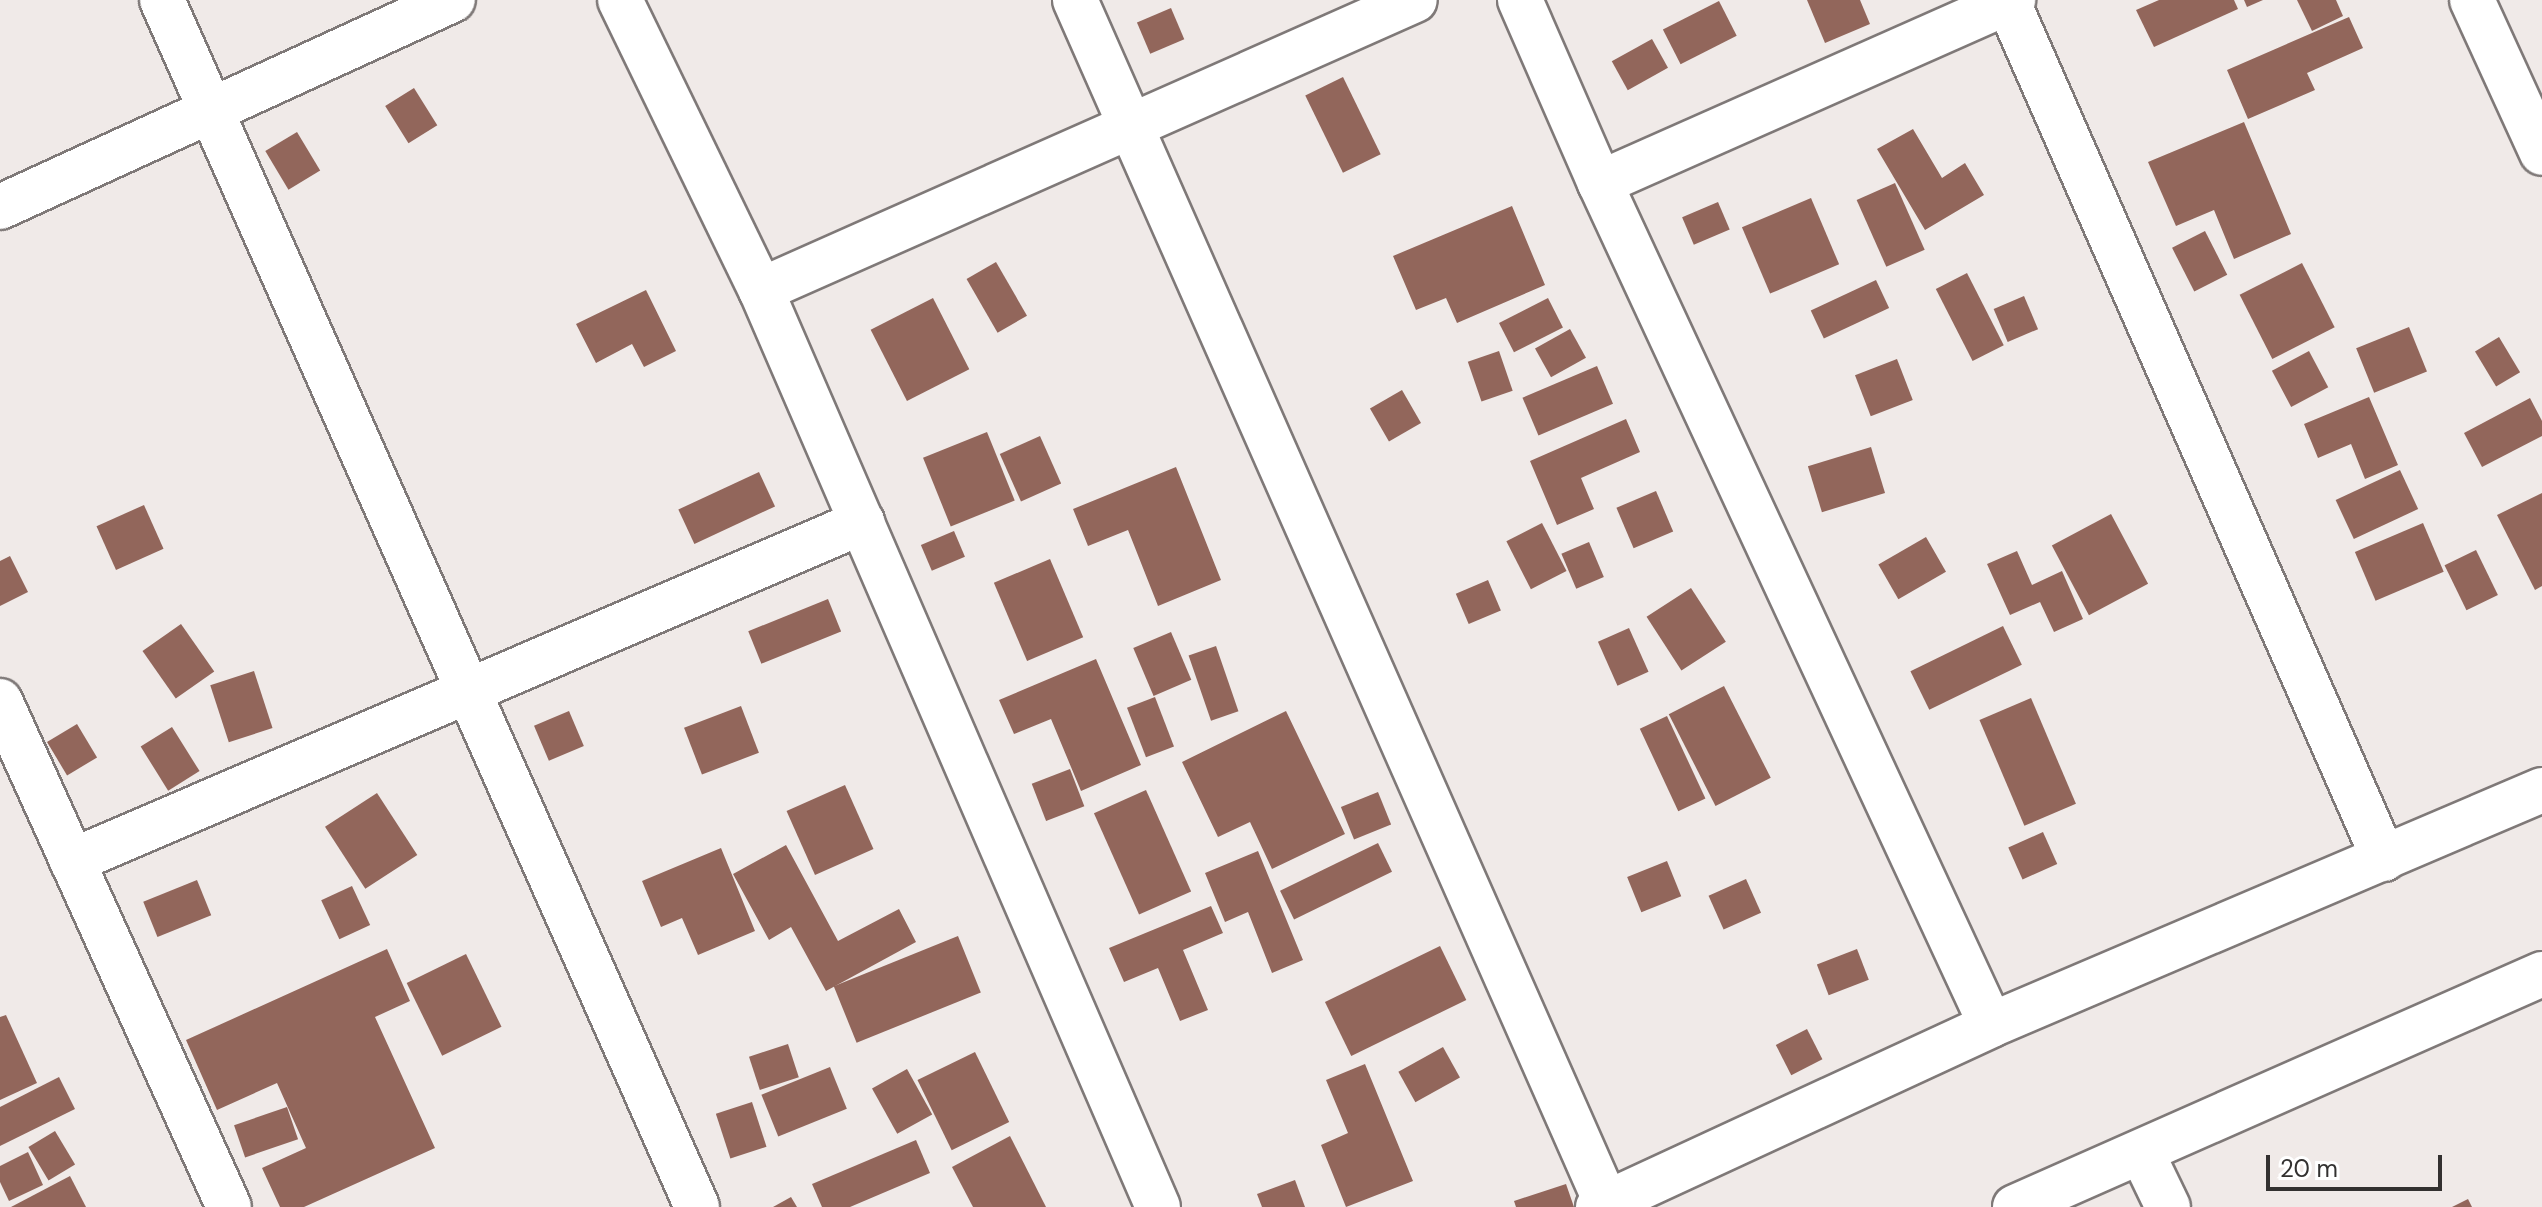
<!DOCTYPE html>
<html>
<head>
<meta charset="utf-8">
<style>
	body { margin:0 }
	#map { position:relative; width:2542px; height:1207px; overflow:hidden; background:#f0eae8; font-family:"DM Sans",sans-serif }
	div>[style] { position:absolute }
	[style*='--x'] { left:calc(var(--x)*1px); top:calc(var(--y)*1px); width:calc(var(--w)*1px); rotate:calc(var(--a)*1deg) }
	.building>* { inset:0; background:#92665b; transform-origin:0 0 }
	.roads { filter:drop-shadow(2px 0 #7f7978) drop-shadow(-2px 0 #7f7978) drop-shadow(0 2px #7f7978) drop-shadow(0 -2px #7f7978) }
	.minor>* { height:44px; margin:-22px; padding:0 22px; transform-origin:22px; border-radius:22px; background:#fff }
	.trunk>* { height:44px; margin:-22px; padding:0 22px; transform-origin:22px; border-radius:22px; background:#fff }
	span { translate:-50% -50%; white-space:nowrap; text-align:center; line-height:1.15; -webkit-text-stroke:8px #fff; paint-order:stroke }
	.scale { position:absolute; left:2266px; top:1155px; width:176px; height:36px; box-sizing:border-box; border:4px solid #333130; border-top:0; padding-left:10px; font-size:24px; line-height:28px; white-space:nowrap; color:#333130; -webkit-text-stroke:6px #fff; paint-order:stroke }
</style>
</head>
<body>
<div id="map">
	<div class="building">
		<div style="clip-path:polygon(1807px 0,1860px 0,1870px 24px,1825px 43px)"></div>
		<div style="clip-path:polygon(2159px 0,2234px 0,2238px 9px,2154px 47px,2136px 10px)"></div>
		<div style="clip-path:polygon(2244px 0,2263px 0,2247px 7px)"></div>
		<div style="clip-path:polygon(2297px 0,2336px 0,2343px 16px,2312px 31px)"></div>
		<div style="left:1719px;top:1px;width:39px;height:63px;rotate:63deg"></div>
		<div style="left:1171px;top:8px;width:34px;height:37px;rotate:67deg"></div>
		<div style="clip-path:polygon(2349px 17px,2363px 48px,2307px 73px,2315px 90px,2248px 119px,2227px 70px)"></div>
		<div style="left:1652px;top:39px;width:33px;height:46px;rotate:61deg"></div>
		<div style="left:1343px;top:77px;width:86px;height:42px;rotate:64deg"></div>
		<div style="left:414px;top:88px;width:44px;height:34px;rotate:58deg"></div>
		<div style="clip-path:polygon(2244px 122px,2291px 234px,2234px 259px,2214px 210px,2176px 226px,2148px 162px)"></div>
		<div style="clip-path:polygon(1913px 129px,1942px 178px,1965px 163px,1984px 195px,1925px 230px,1877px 149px)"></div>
		<div style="left:297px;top:132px;width:45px;height:37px;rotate:59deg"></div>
		<div style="left:1895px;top:183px;width:73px;height:42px;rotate:66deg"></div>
		<div style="left:1811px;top:198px;width:72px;height:75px;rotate:67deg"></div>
		<div style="left:1718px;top:202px;width:30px;height:39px;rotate:67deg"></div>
		<div style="clip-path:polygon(1512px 206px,1545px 285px,1457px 323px,1446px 298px,1416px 310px,1393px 256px)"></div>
		<div style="left:2205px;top:231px;width:49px;height:37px;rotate:63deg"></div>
		<div style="left:996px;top:262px;width:62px;height:34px;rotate:60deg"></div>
		<div style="left:2302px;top:263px;width:72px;height:70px;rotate:63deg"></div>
		<div style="left:1967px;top:273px;width:81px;height:35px;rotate:63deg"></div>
		<div style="left:1876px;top:280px;width:31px;height:72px;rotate:65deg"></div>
		<div style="clip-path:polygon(646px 290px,676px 351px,644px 367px,632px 344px,596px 363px,576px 324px)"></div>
		<div style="left:2024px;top:296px;width:36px;height:33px;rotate:67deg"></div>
		<div style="left:933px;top:298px;width:80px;height:70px;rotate:63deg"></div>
		<div style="left:1548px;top:298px;width:33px;height:55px;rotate:63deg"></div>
		<div style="left:2409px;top:327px;width:48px;height:57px;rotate:68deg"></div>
		<div style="left:1570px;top:329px;width:33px;height:40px;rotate:61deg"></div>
		<div style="left:2499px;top:337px;width:41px;height:28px;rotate:59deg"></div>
		<div style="left:1499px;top:351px;width:42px;height:33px;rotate:71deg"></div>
		<div style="left:2309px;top:351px;width:41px;height:42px;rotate:62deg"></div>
		<div style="left:1897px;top:359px;width:44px;height:45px;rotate:69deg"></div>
		<div style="left:1597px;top:366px;width:41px;height:81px;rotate:67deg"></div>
		<div style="left:1402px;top:390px;width:38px;height:37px;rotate:60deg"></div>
		<div style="clip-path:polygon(2369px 397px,2398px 465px,2365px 479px,2351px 444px,2318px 458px,2304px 424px)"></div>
		<div style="clip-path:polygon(2530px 398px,2542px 421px,2542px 436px,2482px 467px,2464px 433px)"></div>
		<div style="clip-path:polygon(1626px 419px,1640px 452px,1581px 478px,1594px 509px,1557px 525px,1530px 461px)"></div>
		<div style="left:987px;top:432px;width:74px;height:69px;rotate:68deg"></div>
		<div style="left:1040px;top:436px;width:52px;height:44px;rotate:66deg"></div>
		<div style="left:1871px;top:447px;width:48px;height:66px;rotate:73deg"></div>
		<div style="clip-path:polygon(1176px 467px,1221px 580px,1158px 606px,1128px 530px,1088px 546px,1073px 509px)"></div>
		<div style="left:2400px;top:470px;width:43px;height:71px;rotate:65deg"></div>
		<div style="left:759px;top:472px;width:38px;height:89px;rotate:65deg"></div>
		<div style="left:1656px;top:491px;width:44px;height:43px;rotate:67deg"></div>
		<div style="clip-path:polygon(2542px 493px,2542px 586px,2535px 590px,2497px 515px)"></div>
		<div style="left:144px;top:505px;width:48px;height:52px;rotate:66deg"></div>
		<div style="left:2111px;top:514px;width:79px;height:67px;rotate:62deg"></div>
		<div style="left:1542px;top:523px;width:54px;height:40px;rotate:63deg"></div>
		<div style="left:2423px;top:523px;width:53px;height:74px;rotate:67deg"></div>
		<div style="left:954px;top:531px;width:28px;height:36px;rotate:67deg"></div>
		<div style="left:1926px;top:537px;width:40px;height:55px;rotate:60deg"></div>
		<div style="left:1589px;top:542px;width:38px;height:30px;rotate:67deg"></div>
		<div style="left:2476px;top:550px;width:50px;height:35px;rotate:64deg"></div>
		<div style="clip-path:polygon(2017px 551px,2032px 585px,2062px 571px,2083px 619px,2054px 632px,2040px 602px,2010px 615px,1987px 564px)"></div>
		<div style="clip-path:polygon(10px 556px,28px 592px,0 606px,0 561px)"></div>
		<div style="left:1050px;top:559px;width:85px;height:61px;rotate:67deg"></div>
		<div style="left:1488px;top:580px;width:33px;height:35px;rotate:67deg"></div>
		<div style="left:1691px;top:588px;width:64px;height:53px;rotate:57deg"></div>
		<div style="left:828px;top:599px;width:35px;height:86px;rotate:68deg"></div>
		<div style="left:181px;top:624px;width:58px;height:47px;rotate:55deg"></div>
		<div style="left:2003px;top:626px;width:43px;height:103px;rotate:64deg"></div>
		<div style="left:1629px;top:628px;width:48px;height:34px;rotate:66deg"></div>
		<div style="left:1171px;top:632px;width:52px;height:41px;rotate:67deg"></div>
		<div style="left:1216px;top:646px;width:69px;height:29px;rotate:71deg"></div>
		<div style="clip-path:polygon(1096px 659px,1141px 765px,1081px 791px,1051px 719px,1014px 734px,999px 700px)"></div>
		<div style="left:254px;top:671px;width:60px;height:46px;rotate:72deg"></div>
		<div style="left:1724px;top:686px;width:103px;height:62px;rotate:63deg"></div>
		<div style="left:1155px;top:697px;width:53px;height:30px;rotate:69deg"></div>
		<div style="left:2031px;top:698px;width:115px;height:56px;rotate:67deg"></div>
		<div style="left:741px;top:706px;width:50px;height:61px;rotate:69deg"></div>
		<div style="left:569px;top:711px;width:38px;height:38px;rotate:67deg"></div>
		<div style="clip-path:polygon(1286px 711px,1345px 834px,1272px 869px,1250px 822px,1218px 837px,1182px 762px)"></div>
		<div style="left:1667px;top:716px;width:91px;height:30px;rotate:65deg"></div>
		<div style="left:77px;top:724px;width:39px;height:35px;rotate:59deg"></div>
		<div style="left:172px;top:727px;width:52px;height:37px;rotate:58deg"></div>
		<div style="left:1070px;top:769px;width:40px;height:41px;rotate:69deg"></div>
		<div style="left:845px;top:785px;width:70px;height:64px;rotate:66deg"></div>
		<div style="left:1146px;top:790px;width:111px;height:57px;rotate:66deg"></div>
		<div style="left:1378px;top:792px;width:35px;height:40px;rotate:68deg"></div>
		<div style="left:377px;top:793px;width:74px;height:62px;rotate:57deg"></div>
		<div style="left:2043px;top:832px;width:35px;height:38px;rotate:66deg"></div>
		<div style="left:1378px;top:843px;width:32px;height:109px;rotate:64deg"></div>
		<div style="clip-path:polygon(786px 845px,838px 941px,899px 909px,916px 942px,826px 991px,791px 927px,769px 940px,733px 874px)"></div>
		<div style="clip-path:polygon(721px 848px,755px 931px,698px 955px,682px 918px,661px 927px,642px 881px)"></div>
		<div style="clip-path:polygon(1258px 851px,1303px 960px,1272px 973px,1248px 912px,1225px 922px,1205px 873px)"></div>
		<div style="left:1667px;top:861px;width:38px;height:43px;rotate:68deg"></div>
		<div style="left:1746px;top:879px;width:37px;height:41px;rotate:66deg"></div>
		<div style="left:197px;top:880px;width:38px;height:58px;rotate:68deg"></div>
		<div style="left:352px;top:886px;width:43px;height:34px;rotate:65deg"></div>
		<div style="clip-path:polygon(1211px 906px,1223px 933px,1183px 950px,1208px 1010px,1180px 1021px,1158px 968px,1124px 982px,1109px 948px)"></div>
		<div style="left:958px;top:936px;width:61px;height:134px;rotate:68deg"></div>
		<div style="left:1440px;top:946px;width:60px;height:128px;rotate:64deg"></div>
		<div style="clip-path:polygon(387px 949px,410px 1001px,375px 1017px,435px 1148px,304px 1207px,280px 1207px,262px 1168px,306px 1148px,277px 1083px,217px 1110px,186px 1040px)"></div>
		<div style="left:1857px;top:949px;width:33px;height:43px;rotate:69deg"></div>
		<div style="left:466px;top:954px;width:81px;height:66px;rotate:64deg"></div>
		<div style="clip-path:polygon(6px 1015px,37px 1083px,0 1100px,0 1017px)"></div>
		<div style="left:1807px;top:1029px;width:34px;height:35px;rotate:63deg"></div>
		<div style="left:788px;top:1044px;width:35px;height:41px;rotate:72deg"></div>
		<div style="left:1443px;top:1047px;width:35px;height:51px;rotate:61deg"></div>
		<div style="left:975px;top:1052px;width:78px;height:64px;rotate:64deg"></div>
		<div style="clip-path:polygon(1365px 1064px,1413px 1181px,1346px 1207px,1321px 1145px,1348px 1133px,1326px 1080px)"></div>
		<div style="left:830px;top:1067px;width:45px;height:74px;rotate:68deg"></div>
		<div style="left:907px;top:1069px;width:52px;height:40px;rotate:61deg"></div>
		<div style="clip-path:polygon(59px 1077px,75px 1109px,0 1146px,0 1107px)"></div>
		<div style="left:752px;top:1102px;width:47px;height:38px;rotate:72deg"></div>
		<div style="left:287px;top:1107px;width:34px;height:56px;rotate:71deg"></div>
		<div style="left:55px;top:1131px;width:39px;height:31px;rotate:59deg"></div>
		<div style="clip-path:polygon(1010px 1136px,1046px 1207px,973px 1207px,952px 1167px)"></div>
		<div style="clip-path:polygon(916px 1140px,930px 1173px,850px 1207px,822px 1207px,812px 1184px)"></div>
		<div style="clip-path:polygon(28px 1152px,43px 1185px,9px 1201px,0 1182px,0 1166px)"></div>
		<div style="clip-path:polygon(70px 1176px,86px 1207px,11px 1207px)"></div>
		<div style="clip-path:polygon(1295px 1180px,1305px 1207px,1262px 1207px,1257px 1194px)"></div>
		<div style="clip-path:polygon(1566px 1184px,1574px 1207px,1516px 1207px,1514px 1201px)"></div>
		<div style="clip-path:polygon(791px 1197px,797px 1207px,773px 1207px)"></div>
		<div style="clip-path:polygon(2468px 1199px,2472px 1207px,2452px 1207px)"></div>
	</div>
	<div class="roads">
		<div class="minor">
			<div style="--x:162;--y:0;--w:1320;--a:66.09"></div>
			<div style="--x:620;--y:0;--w:322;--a:64.1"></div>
			<div style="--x:761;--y:290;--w:999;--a:66.59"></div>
			<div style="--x:1075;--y:0;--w:1319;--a:66.17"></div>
			<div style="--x:1520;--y:0;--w:200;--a:66.4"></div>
			<div style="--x:1600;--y:183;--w:928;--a:65.09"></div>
			<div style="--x:2007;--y:0;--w:938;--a:66.3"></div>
			<div style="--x:2472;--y:0;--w:168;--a:65.4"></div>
			<div style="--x:1600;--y:183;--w:452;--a:-23.9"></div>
			<div style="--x:0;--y:207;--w:498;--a:-24.6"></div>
			<div style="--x:761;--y:290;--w:715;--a:-23.91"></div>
			<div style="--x:0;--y:701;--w:555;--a:65.65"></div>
			<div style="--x:72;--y:861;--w:860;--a:-23.22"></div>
			<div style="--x:2142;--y:1153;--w:60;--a:64.3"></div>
			<div style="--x:1598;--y:1207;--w:433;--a:-24.8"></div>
			<div style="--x:1991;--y:1025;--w:599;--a:-23.1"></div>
		</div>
		<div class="trunk">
			<div style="--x:2015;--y:1207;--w:576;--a:-23.85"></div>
		</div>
	</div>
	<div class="scale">20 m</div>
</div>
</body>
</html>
